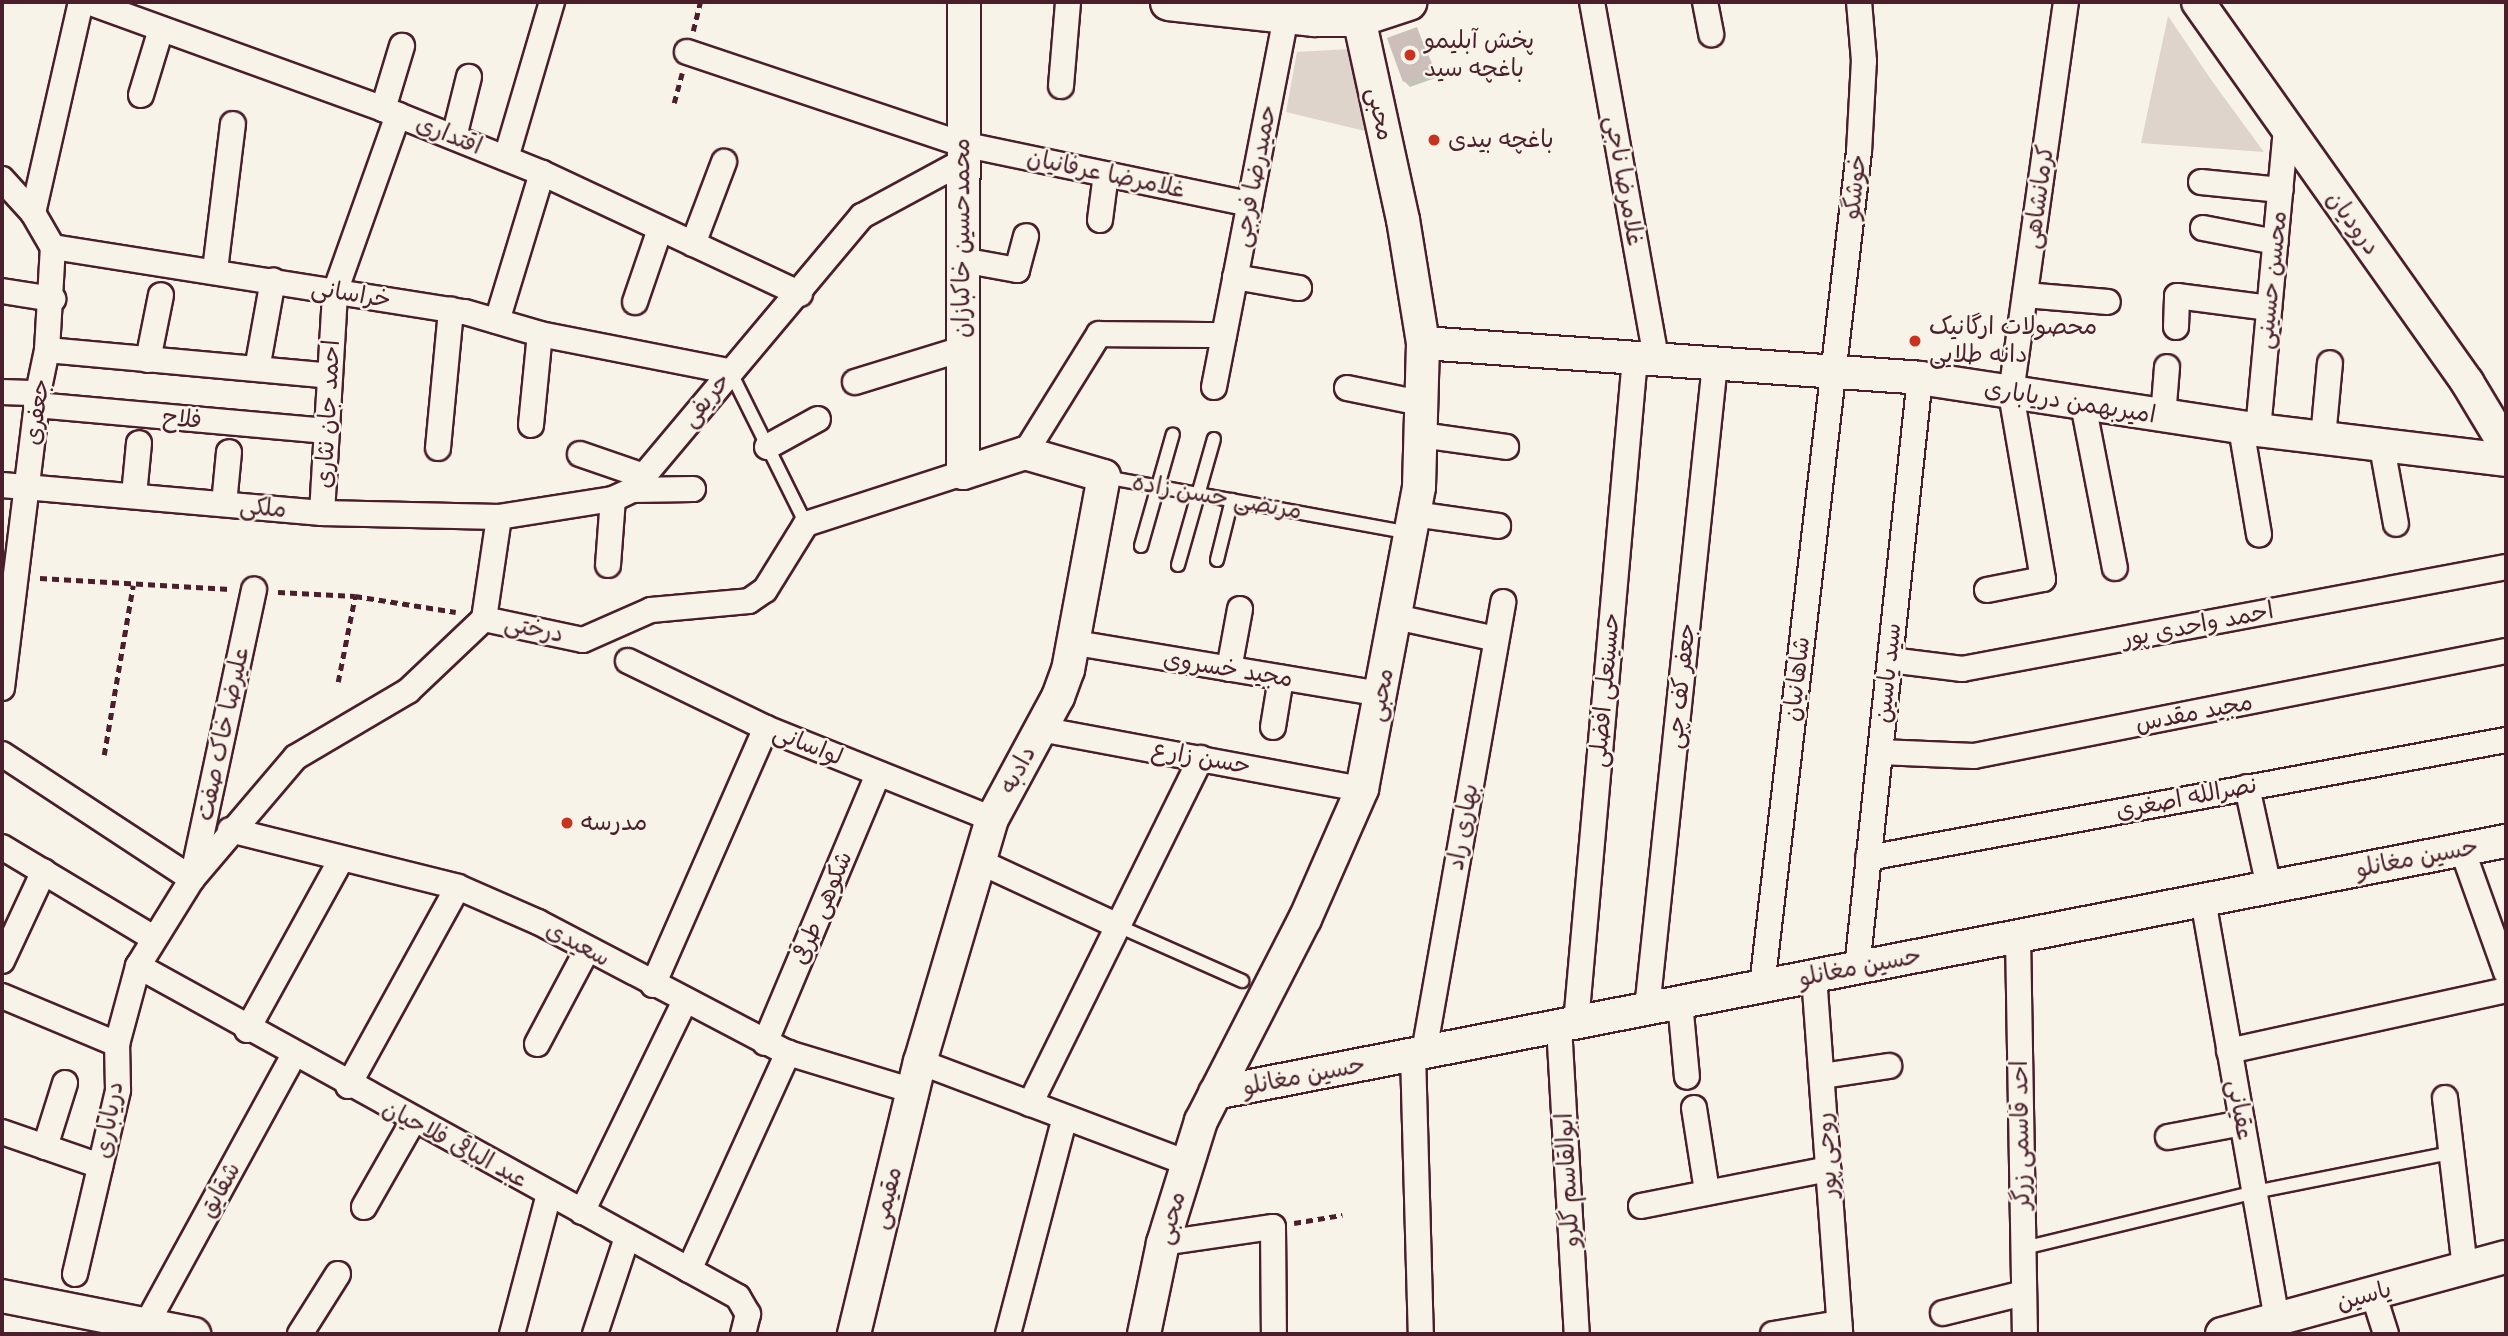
<!DOCTYPE html>
<html>
<head>
<meta charset="utf-8">
<style>
	body { margin:0 }
	#map { position:relative; width:2508px; height:1336px; overflow:hidden; background:#f7f3e8; font-family:Sriracha,"Playpen Sans Arabic",sans-serif }
	div>[style] { position:absolute }
	[style*='--x'] { left:calc(var(--x)*1px); top:calc(var(--y)*1px); width:calc(var(--w)*1px); rotate:calc(var(--a)*1deg) }
	.green>* { inset:0; background:#ded4cc }
	.shadow>* { inset:0; background:#0003 }
	.building>* { inset:0; background:#ccbfb9; transform-origin:0 0 }
	.path>* { height:4.5px; margin-top:-2.25px; transform-origin:0; background:repeating-linear-gradient(90deg,#4a1f2b 0 7px,transparent 0 12px) }
	.roads { filter:drop-shadow(2px 0 #4a1f2b) drop-shadow(-2px 0 #4a1f2b) drop-shadow(0 2px #4a1f2b) drop-shadow(0 -2px #4a1f2b) }
	.service>* { height:12px; margin:-6px; padding:0 6px; transform-origin:6px; border-radius:6px; background:#f7f3e8 }
	.minor>* { height:24px; margin:-12px; padding:0 12px; transform-origin:12px; border-radius:12px; background:#f7f3e8 }
	.tertiary>* { height:32px; margin:-16px; padding:0 16px; transform-origin:16px; border-radius:16px; background:#f7f3e8 }
	.secondary>* { height:35px; margin:-17.5px; padding:0 17.5px; transform-origin:17.5px; border-radius:17.5px; background:#f7f3e8 }
	.dots>* { width:19px; height:19px; translate:-50% -50%; box-sizing:border-box; border:4px solid #f7f3e8; border-radius:50% }
	span { translate:-50% -50%; white-space:nowrap; text-align:center; line-height:1.15; -webkit-text-stroke:5px #f7f3e8; paint-order:stroke }
	.poi-label { font-size:24px; color:#4a1f2b }
	.left { translate:0 -50%; text-align:left }
	.street-label { font-size:24px; color:#4a1f2b }
	.frame { position:absolute; inset:0; border:4px solid #4a1f2b; pointer-events:none }
</style>
</head>
<body>
<div id="map">
	<div class="green">
		<div style="clip-path:polygon(2168px 16px,2212px 81px,2264px 152px,2141px 143px)"></div>
		<div style="clip-path:polygon(1349px 49px,1365px 131px,1286px 112px,1297px 52px)"></div>
	</div>
	<div class="shadow">
		<div style="clip-path:polygon(1417px 29px,1438px 77px,1410px 87px,1404px 81px)"></div>
	</div>
	<div class="building">
		<div style="left:1417px;top:27px;width:47px;height:32px;rotate:70deg"></div>
	</div>
	<div class="path">
		<div style="--x:693;--y:31;--w:30;--a:-76"></div>
		<div style="--x:674;--y:103;--w:31;--a:-75"></div>
		<div style="--x:40;--y:578;--w:190;--a:3.3"></div>
		<div style="--x:278;--y:592;--w:77;--a:3"></div>
		<div style="--x:355;--y:596;--w:102;--a:9"></div>
		<div style="--x:338;--y:682;--w:88;--a:-78.8"></div>
		<div style="--x:104;--y:755;--w:172;--a:-80.3"></div>
		<div style="--x:1294;--y:1223;--w:49;--a:-9.5"></div>
	</div>
	<div class="roads">
		<div class="service">
			<div style="--x:730;--y:371;--w:171;--a:63.6"></div>
			<div style="--x:1105;--y:477;--w:311;--a:10.4"></div>
			<div style="--x:1141;--y:546;--w:116;--a:-74.1"></div>
			<div style="--x:1217;--y:560;--w:62;--a:-76"></div>
			<div style="--x:1178;--y:565;--w:131;--a:-74.1"></div>
			<div style="--x:1118;--y:926;--w:136;--a:23.9"></div>
			<div style="--x:2024;--y:1248;--w:238;--a:-13.6"></div>
			<div style="--x:2255;--y:1192;--w:200;--a:-11.3"></div>
		</div>
		<div class="minor">
			<div style="--x:88;--y:2;--w:314;--a:19.9"></div>
			<div style="--x:383;--y:109;--w:171;--a:21.9"></div>
			<div style="--x:542;--y:173;--w:285;--a:25.1"></div>
			<div style="--x:1592;--y:2;--w:363;--a:79.8"></div>
			<div style="--x:1705;--y:2;--w:33;--a:79"></div>
			<div style="--x:687;--y:52;--w:290;--a:18.5"></div>
			<div style="--x:962;--y:144;--w:294;--a:11.8"></div>
			<div style="--x:1061;--y:86;--w:84;--a:-85.2"></div>
			<div style="--x:141;--y:95;--w:69;--a:-73.1"></div>
			<div style="--x:383;--y:109;--w:66;--a:-73.2"></div>
			<div style="--x:454;--y:137;--w:62;--a:-76"></div>
			<div style="--x:506;--y:158;--w:163;--a:-73.6"></div>
			<div style="--x:2;--y:179;--w:46;--a:47.6"></div>
			<div style="--x:33;--y:213;--w:39;--a:60"></div>
			<div style="--x:2201;--y:182;--w:80;--a:5.7"></div>
			<div style="--x:33;--y:213;--w:216;--a:-77.2"></div>
			<div style="--x:1100;--y:220;--w:46;--a:-82.6"></div>
			<div style="--x:2203;--y:228;--w:74;--a:10.9"></div>
			<div style="--x:693;--y:244;--w:88;--a:-69.3"></div>
			<div style="--x:53;--y:247;--w:417;--a:9"></div>
			<div style="--x:465;--y:312;--w:78;--a:16.3"></div>
			<div style="--x:540;--y:334;--w:193;--a:11.1"></div>
			<div style="--x:962;--y:260;--w:56;--a:10.3"></div>
			<div style="--x:1017;--y:270;--w:35;--a:-75"></div>
			<div style="--x:215;--y:270;--w:147;--a:-83"></div>
			<div style="--x:1235;--y:277;--w:65;--a:9.8"></div>
			<div style="--x:2;--y:291;--w:52;--a:8.9"></div>
			<div style="--x:2025;--y:295;--w:83;--a:4.8"></div>
			<div style="--x:635;--y:302;--w:77;--a:-71.1"></div>
			<div style="--x:497;--y:321;--w:155;--a:-73.1"></div>
			<div style="--x:2176;--y:327;--w:31;--a:-88"></div>
			<div style="--x:2177;--y:296;--w:93;--a:7.4"></div>
			<div style="--x:47;--y:350;--w:284;--a:5.2"></div>
			<div style="--x:148;--y:360;--w:66;--a:-78.7"></div>
			<div style="--x:257;--y:369;--w:90;--a:-79.8"></div>
			<div style="--x:855;--y:382;--w:112;--a:-17.1"></div>
			<div style="--x:1214;--y:387;--w:377;--a:-79"></div>
			<div style="--x:1347;--y:388;--w:76;--a:11.5"></div>
			<div style="--x:2;--y:392;--w:36;--a:2"></div>
			<div style="--x:2083;--y:404;--w:167;--a:79"></div>
			<div style="--x:36;--y:405;--w:292;--a:5.1"></div>
			<div style="--x:2163;--y:417;--w:50;--a:-85.4"></div>
			<div style="--x:531;--y:425;--w:91;--a:-84.4"></div>
			<div style="--x:2241;--y:428;--w:108;--a:80.4"></div>
			<div style="--x:2258;--y:430;--w:301;--a:-84.7"></div>
			<div style="--x:1421;--y:435;--w:86;--a:8"></div>
			<div style="--x:2323;--y:438;--w:75;--a:-84.7"></div>
			<div style="--x:767;--y:447;--w:58;--a:-28.8"></div>
			<div style="--x:2382;--y:447;--w:78;--a:79.7"></div>
			<div style="--x:438;--y:448;--w:139;--a:-84.6"></div>
			<div style="--x:1025;--y:453;--w:140;--a:-58.1"></div>
			<div style="--x:1099;--y:334;--w:125;--a:0.5"></div>
			<div style="--x:580;--y:454;--w:68;--a:19"></div>
			<div style="--x:2;--y:485;--w:321;--a:5"></div>
			<div style="--x:322;--y:513;--w:177;--a:1.3"></div>
			<div style="--x:499;--y:517;--w:115;--a:-9"></div>
			<div style="--x:613;--y:499;--w:21;--a:-25"></div>
			<div style="--x:632;--y:490;--w:358;--a:-50"></div>
			<div style="--x:862;--y:216;--w:114;--a:-28.4"></div>
			<div style="--x:632;--y:490;--w:61;--a:-0.9"></div>
			<div style="--x:134;--y:495;--w:52;--a:-84.5"></div>
			<div style="--x:224;--y:504;--w:52;--a:-84.5"></div>
			<div style="--x:322;--y:513;--w:221;--a:-86.6"></div>
			<div style="--x:335;--y:292;--w:188;--a:-70.4"></div>
			<div style="--x:1414;--y:514;--w:85;--a:8.1"></div>
			<div style="--x:608;--y:565;--w:66;--a:-85.7"></div>
			<div style="--x:1987;--y:590;--w:57;--a:-11.1"></div>
			<div style="--x:2043;--y:579;--w:189;--a:-99.8"></div>
			<div style="--x:2011;--y:393;--w:395;--a:-82"></div>
			<div style="--x:1396;--y:617;--w:102;--a:12.4"></div>
			<div style="--x:484;--y:619;--w:103;--a:-81.6"></div>
			<div style="--x:1076;--y:643;--w:309;--a:9.5"></div>
			<div style="--x:1890;--y:660;--w:73;--a:7.1"></div>
			<div style="--x:1962;--y:669;--w:553;--a:-10.62"></div>
			<div style="--x:628;--y:661;--w:153;--a:25.9"></div>
			<div style="--x:766;--y:728;--w:244;--a:21.9"></div>
			<div style="--x:1229;--y:669;--w:61;--a:-79.6"></div>
			<div style="--x:2;--y:688;--w:297;--a:-83"></div>
			<div style="--x:38;--y:393;--w:44;--a:-78.2"></div>
			<div style="--x:47;--y:350;--w:103;--a:-86.7"></div>
			<div style="--x:1273;--y:727;--w:50;--a:-80.7"></div>
			<div style="--x:1040;--y:729;--w:328;--a:10.6"></div>
			<div style="--x:1880;--y:752;--w:94;--a:2.4"></div>
			<div style="--x:1974;--y:756;--w:542;--a:-11.16"></div>
			<div style="--x:2;--y:754;--w:227;--a:33.3"></div>
			<div style="--x:192;--y:879;--w:296;--a:-77.9"></div>
			<div style="--x:2247;--y:787;--w:102;--a:77.6"></div>
			<div style="--x:230;--y:830;--w:235;--a:14"></div>
			<div style="--x:458;--y:887;--w:87;--a:23.6"></div>
			<div style="--x:538;--y:922;--w:282;--a:27.7"></div>
			<div style="--x:788;--y:1053;--w:131;--a:16.9"></div>
			<div style="--x:2;--y:847;--w:175;--a:31"></div>
			<div style="--x:2462;--y:849;--w:131;--a:70.3"></div>
			<div style="--x:1868;--y:858;--w:649;--a:-10.48"></div>
			<div style="--x:978;--y:861;--w:154;--a:24.9"></div>
			<div style="--x:2203;--y:900;--w:425;--a:80"></div>
			<div style="--x:2018;--y:936;--w:398;--a:89"></div>
			<div style="--x:2;--y:961;--w:99;--a:-65"></div>
			<div style="--x:138;--y:966;--w:685;--a:28.88"></div>
			<div style="--x:738;--y:1297;--w:20;--a:60"></div>
			<div style="--x:748;--y:1314;--w:21;--a:104"></div>
			<div style="--x:1857;--y:968;--w:593;--a:-83.91"></div>
			<div style="--x:1814;--y:976;--w:359;--a:85.8"></div>
			<div style="--x:653;--y:985;--w:281;--a:-66.3"></div>
			<div style="--x:1762;--y:986;--w:840;--a:-83.37"></div>
			<div style="--x:1859;--y:152;--w:91;--a:-86.9"></div>
			<div style="--x:1864;--y:61;--w:59;--a:-94.8"></div>
			<div style="--x:2;--y:996;--w:125;--a:22.7"></div>
			<div style="--x:1680;--y:1002;--w:75;--a:84.7"></div>
			<div style="--x:1647;--y:1009;--w:649;--a:-83.98"></div>
			<div style="--x:1576;--y:1023;--w:668;--a:-84.93"></div>
			<div style="--x:1559;--y:1026;--w:309;--a:86.7"></div>
			<div style="--x:247;--y:1030;--w:196;--a:-61.1"></div>
			<div style="--x:765;--y:1043;--w:292;--a:-67.2"></div>
			<div style="--x:537;--y:1044;--w:106;--a:-62"></div>
			<div style="--x:2229;--y:1051;--w:284;--a:-12.4"></div>
			<div style="--x:1424;--y:1052;--w:457;--a:-80"></div>
			<div style="--x:1413;--y:1054;--w:280;--a:88.4"></div>
			<div style="--x:920;--y:1062;--w:285;--a:20.7"></div>
			<div style="--x:1822;--y:1076;--w:68;--a:-8.5"></div>
			<div style="--x:348;--y:1086;--w:227;--a:-61.1"></div>
			<div style="--x:2445;--y:1098;--w:171;--a:83.3"></div>
			<div style="--x:1030;--y:1104;--w:386;--a:-63.7"></div>
			<div style="--x:1694;--y:1108;--w:84;--a:81.1"></div>
			<div style="--x:2;--y:1132;--w:104;--a:19.1"></div>
			<div style="--x:2168;--y:1137;--w:75;--a:-10.7"></div>
			<div style="--x:45;--y:1147;--w:67;--a:-72.6"></div>
			<div style="--x:1641;--y:1206;--w:191;--a:-11.2"></div>
			<div style="--x:364;--y:1207;--w:99;--a:-60.3"></div>
			<div style="--x:582;--y:1212;--w:235;--a:-64"></div>
			<div style="--x:1163;--y:1243;--w:111;--a:-8.3"></div>
			<div style="--x:1273;--y:1227;--w:107;--a:89.5"></div>
			<div style="--x:689;--y:1270;--w:239;--a:-65.5"></div>
			<div style="--x:75;--y:1274;--w:189;--a:-76.8"></div>
			<div style="--x:118;--y:1090;--w:46;--a:-91.2"></div>
			<div style="--x:117;--y:1044;--w:81;--a:-74.9"></div>
			<div style="--x:138;--y:966;--w:102;--a:-58.2"></div>
			<div style="--x:192;--y:879;--w:160;--a:-49.6"></div>
			<div style="--x:296;--y:757;--w:130;--a:-30.5"></div>
			<div style="--x:408;--y:691;--w:105;--a:-43.5"></div>
			<div style="--x:484;--y:619;--w:101;--a:12"></div>
			<div style="--x:583;--y:640;--w:74;--a:-23.8"></div>
			<div style="--x:651;--y:610;--w:98;--a:-5.2"></div>
			<div style="--x:749;--y:601;--w:19;--a:-35"></div>
			<div style="--x:765;--y:590;--w:78;--a:-58.2"></div>
			<div style="--x:806;--y:524;--w:165;--a:-18"></div>
			<div style="--x:2373;--y:1293;--w:43;--a:72.4"></div>
			<div style="--x:1943;--y:1313;--w:83;--a:-13.9"></div>
			<div style="--x:146;--y:1325;--w:307;--a:-61.3"></div>
			<div style="--x:300;--y:1334;--w:71;--a:-57.7"></div>
			<div style="--x:512;--y:1334;--w:145;--a:-75.2"></div>
			<div style="--x:595;--y:1334;--w:102;--a:-71.7"></div>
			<div style="--x:1008;--y:1334;--w:224;--a:-75.3"></div>
			<div style="--x:1773;--y:1334;--w:67;--a:-9.5"></div>
		</div>
		<div class="tertiary">
			<div style="--x:2198;--y:2;--w:466;--a:54.7"></div>
			<div style="--x:2467;--y:382;--w:76;--a:59"></div>
			<div style="--x:1423;--y:343;--w:498;--a:4"></div>
			<div style="--x:1920;--y:378;--w:342;--a:8.7"></div>
			<div style="--x:2258;--y:430;--w:250;--a:6.9"></div>
			<div style="--x:1215;--y:1093;--w:1315;--a:-11.05"></div>
			<div style="--x:2;--y:1296;--w:196;--a:11.2"></div>
			<div style="--x:854;--y:1334;--w:280;--a:-76.4"></div>
			<div style="--x:920;--y:1062;--w:253;--a:-73.5"></div>
			<div style="--x:992;--y:819;--w:139;--a:-61.6"></div>
			<div style="--x:1058;--y:697;--w:29;--a:-70"></div>
			<div style="--x:1068;--y:670;--w:197;--a:-79.5"></div>
			<div style="--x:1104;--y:476;--w:82;--a:-163.8"></div>
			<div style="--x:1025;--y:453;--w:65;--a:162.1"></div>
			<div style="--x:963;--y:473;--w:471;--a:-89.9"></div>
			<div style="--x:1144;--y:1334;--w:93;--a:-78.2"></div>
			<div style="--x:1163;--y:1243;--w:128;--a:-72.7"></div>
			<div style="--x:1201;--y:1121;--w:227;--a:-62.8"></div>
			<div style="--x:1305;--y:919;--w:142;--a:-66.3"></div>
			<div style="--x:1362;--y:789;--w:307;--a:-79.3"></div>
			<div style="--x:1419;--y:487;--w:144;--a:-88.4"></div>
			<div style="--x:1423;--y:343;--w:125;--a:-99.2"></div>
			<div style="--x:1403;--y:220;--w:207;--a:-102.3"></div>
			<div style="--x:2222;--y:1334;--w:294;--a:-15.2"></div>
		</div>
		<div class="secondary">
			<div style="--x:1168;--y:2;--w:147;--a:6.3"></div>
			<div style="--x:1314;--y:18;--w:45;--a:0"></div>
			<div style="--x:1359;--y:18;--w:52;--a:-18.1"></div>
		</div>
	</div>
	<div class="dots">
		<div style="left:1410px;top:55px;background:#c8321e"></div>
		<div style="left:1434px;top:140px;background:#c8321e"></div>
		<div style="left:1915px;top:341px;background:#c8321e"></div>
		<div style="left:567px;top:823px;background:#c8321e"></div>
	</div>
	<div class="poi-label">
		<span class="left" style="left:1424px;top:55px">پخش آبلیمو<br>باغچه سید</span>
		<span class="left" style="left:1448px;top:140px">باغچه بیدی</span>
		<span class="left" style="left:1929px;top:341px">محصولات ارگانیک<br>دانه طلایی</span>
		<span class="left" style="left:581px;top:823px">مدرسه</span>
	</div>
	<div class="street-label">
		<span style="left:1380px;top:114px;rotate:78deg">محبی</span>
		<span style="left:449px;top:135px;rotate:22deg">اقتداری</span>
		<span style="left:1106px;top:174px;rotate:12deg">غلامرضا عرفانیان</span>
		<span style="left:1255px;top:176px;rotate:-79deg">حمیدرضا فرجی</span>
		<span style="left:1624px;top:181px;rotate:80deg">غلامرضا ناجی</span>
		<span style="left:1855px;top:187px;rotate:-84deg">خوشگو</span>
		<span style="left:2039px;top:197px;rotate:-82deg">کرمانشاهی</span>
		<span style="left:2353px;top:223px;rotate:54deg">درودیان</span>
		<span style="left:962px;top:238px;rotate:-90deg">محمدحسین خاکبازان</span>
		<span style="left:2272px;top:280px;rotate:-84deg">محسن حسینی</span>
		<span style="left:351px;top:294px;rotate:9deg">خراسانی</span>
		<span style="left:706px;top:400px;rotate:-51deg">حریفی</span>
		<span style="left:2070px;top:402px;rotate:9deg">امیربهمن دریاباری</span>
		<span style="left:37px;top:412px;rotate:-82deg">جعفری</span>
		<span style="left:328px;top:414px;rotate:-87deg">احمد جان نثاری</span>
		<span style="left:182px;top:419px;rotate:5deg">فلاح</span>
		<span style="left:1217px;top:497px;rotate:10deg">مرتضی حسن زاده</span>
		<span style="left:263px;top:508px;rotate:5deg">ملکی</span>
		<span style="left:2198px;top:625px;rotate:-11deg">احمد واحدی پور</span>
		<span style="left:534px;top:629px;rotate:12deg">درختی</span>
		<span style="left:1228px;top:669px;rotate:9deg">مجید خسروی</span>
		<span style="left:1888px;top:673px;rotate:-84deg">سید یاسین</span>
		<span style="left:1797px;top:679px;rotate:-83deg">شاهانیان</span>
		<span style="left:1681px;top:686px;rotate:-84deg">جعفر کف چی</span>
		<span style="left:1605px;top:690px;rotate:-85deg">حسینعلی افضلی</span>
		<span style="left:1381px;top:695px;rotate:-79deg">محبی</span>
		<span style="left:2194px;top:713px;rotate:-11deg">مجید مقدس</span>
		<span style="left:223px;top:734px;rotate:-78deg">علیرضا خاک صفت</span>
		<span style="left:808px;top:745px;rotate:22deg">لواسانی</span>
		<span style="left:1201px;top:758px;rotate:10deg">حسن زارع</span>
		<span style="left:1018px;top:770px;rotate:-62deg">دادبه</span>
		<span style="left:2187px;top:798px;rotate:-11deg">نصرالله اصغری</span>
		<span style="left:1463px;top:827px;rotate:-80deg">بهاری راد</span>
		<span style="left:2417px;top:858px;rotate:-11deg">حسین مغانلو</span>
		<span style="left:822px;top:908px;rotate:-67deg">شکوهی طرقی</span>
		<span style="left:578px;top:944px;rotate:29deg">سعیدی</span>
		<span style="left:1860px;top:967px;rotate:-11deg">حسین مغانلو</span>
		<span style="left:1304px;top:1076px;rotate:-11deg">حسین مغانلو</span>
		<span style="left:2240px;top:1110px;rotate:80deg">عقیانی</span>
		<span style="left:109px;top:1120px;rotate:-80deg">دریاباری</span>
		<span style="left:2021px;top:1135px;rotate:-91deg">احد قاسمی زرگر</span>
		<span style="left:455px;top:1144px;rotate:28deg">عبد الباقی فلاحیان</span>
		<span style="left:1827px;top:1155px;rotate:-94deg">روحی پور</span>
		<span style="left:1568px;top:1180px;rotate:-93deg">ابوالقاسم گلرو</span>
		<span style="left:220px;top:1190px;rotate:-61deg">شقایق</span>
		<span style="left:887px;top:1198px;rotate:-76deg">مقیمی</span>
		<span style="left:1171px;top:1218px;rotate:-74deg">محبی</span>
		<span style="left:2364px;top:1296px;rotate:-15deg">یاسین</span>
	</div>
	<div class="frame"></div>
</div>
</body>
</html>
